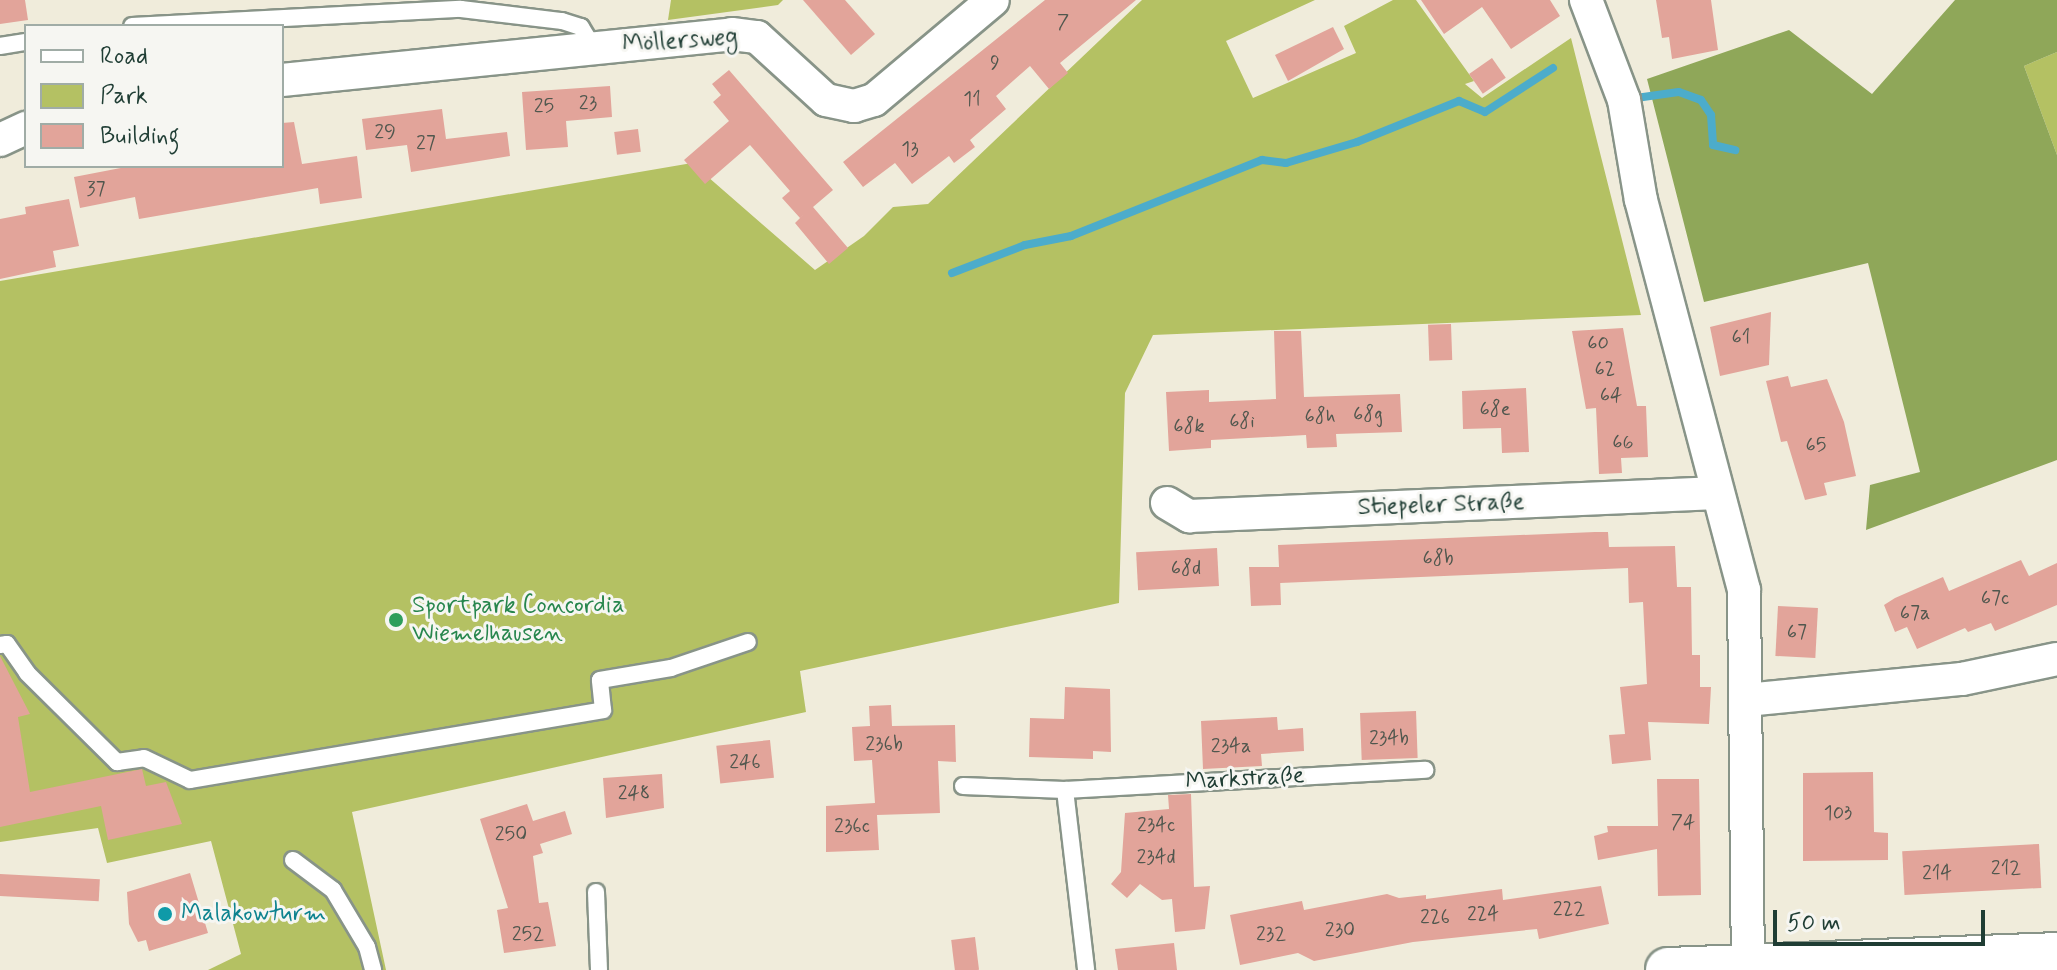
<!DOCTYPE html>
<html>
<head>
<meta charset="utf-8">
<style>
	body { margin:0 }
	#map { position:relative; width:2057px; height:970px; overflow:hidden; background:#f0ecdb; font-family:Mynerve,sans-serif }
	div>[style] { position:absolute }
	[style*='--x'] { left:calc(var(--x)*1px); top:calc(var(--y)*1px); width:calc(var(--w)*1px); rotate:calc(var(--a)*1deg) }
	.green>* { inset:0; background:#b4c163 }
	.forest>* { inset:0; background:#8fa759 }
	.stream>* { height:8px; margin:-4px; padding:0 4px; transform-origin:4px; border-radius:4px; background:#4caccb }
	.building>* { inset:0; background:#e2a49a; transform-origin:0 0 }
	.roads { filter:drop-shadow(2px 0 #889488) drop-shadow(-2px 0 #889488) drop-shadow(0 2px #889488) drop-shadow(0 -2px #889488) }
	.service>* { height:16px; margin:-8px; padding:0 8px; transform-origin:8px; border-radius:8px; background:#fff }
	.minor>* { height:32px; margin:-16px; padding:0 16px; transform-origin:16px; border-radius:16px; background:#fff }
	.secondary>* { height:44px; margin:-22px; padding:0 22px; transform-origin:22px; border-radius:22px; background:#fff }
	.dots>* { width:22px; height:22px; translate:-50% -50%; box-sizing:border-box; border:4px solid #f6f6f2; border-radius:50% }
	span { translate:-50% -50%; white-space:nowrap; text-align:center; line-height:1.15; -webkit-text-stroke:6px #f6f6f2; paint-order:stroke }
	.number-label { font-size:20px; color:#50574e }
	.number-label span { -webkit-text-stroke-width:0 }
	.street-label { font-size:24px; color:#1f3d34 }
	.leisure-label { font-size:24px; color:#27864d }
	.left { translate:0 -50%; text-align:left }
	.culture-label { font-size:24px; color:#0d838f }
	.legend { position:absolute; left:24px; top:24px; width:260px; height:144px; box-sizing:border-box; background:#f6f6f2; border:2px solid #a0aca6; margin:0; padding:10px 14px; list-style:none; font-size:24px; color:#1f3d34 }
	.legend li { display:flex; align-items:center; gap:16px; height:40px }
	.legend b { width:40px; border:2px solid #a0aca6 }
	.scale { position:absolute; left:1773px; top:910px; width:212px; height:36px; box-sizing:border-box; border:4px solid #1f3d34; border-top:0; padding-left:10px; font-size:24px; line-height:28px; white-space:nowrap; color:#1f3d34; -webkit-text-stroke:6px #f6f6f2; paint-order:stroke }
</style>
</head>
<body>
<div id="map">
	<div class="green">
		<div style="clip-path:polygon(671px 0,783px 0,778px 5px,668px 20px)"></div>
		<div style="clip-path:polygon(1142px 0,1315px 0,1226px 41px,1253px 98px,1356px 53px,1344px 26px,1393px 0,1416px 0,1474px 81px,1465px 84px,1482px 98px,1571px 38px,1641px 315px,1153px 335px,1125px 393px,1119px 603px,800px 671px,806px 712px,352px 812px,386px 970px,208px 970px,241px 954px,211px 841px,107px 863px,98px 828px,0 842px,0 281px,692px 163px,815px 270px,864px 236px,893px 207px,928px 204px)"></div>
		<div style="clip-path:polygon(2057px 52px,2057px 155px,2024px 66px)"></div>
	</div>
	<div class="forest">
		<div style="clip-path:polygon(1955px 0,2057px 0,2057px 52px,2024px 66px,2057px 155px,2057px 460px,1866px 530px,1870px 485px,1920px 472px,1868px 263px,1704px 302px,1647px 79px,1789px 30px,1872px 94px)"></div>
	</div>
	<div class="stream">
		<div style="--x:1629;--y:99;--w:50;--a:-8"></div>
		<div style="--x:1679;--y:92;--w:23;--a:20"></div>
		<div style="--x:1701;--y:100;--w:18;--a:56"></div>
		<div style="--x:1711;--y:115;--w:30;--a:86"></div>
		<div style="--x:1713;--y:145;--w:23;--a:13"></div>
		<div style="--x:952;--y:273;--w:78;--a:-21"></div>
		<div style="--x:1025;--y:245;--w:47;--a:-11.1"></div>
		<div style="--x:1071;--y:236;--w:206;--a:-21.7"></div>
		<div style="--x:1262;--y:160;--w:24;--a:7"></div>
		<div style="--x:1286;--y:163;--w:74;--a:-16.5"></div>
		<div style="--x:1357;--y:142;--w:110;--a:-21.9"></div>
		<div style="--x:1459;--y:101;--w:28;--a:23"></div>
		<div style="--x:1485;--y:112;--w:81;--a:-32.9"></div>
	</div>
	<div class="building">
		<div style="clip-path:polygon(0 0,25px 0,28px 20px,0 24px)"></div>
		<div style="clip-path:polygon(803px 0,845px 0,875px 34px,851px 55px)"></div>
		<div style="clip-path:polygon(1045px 0,1136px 0,1060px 63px,1068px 73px,1049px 89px,1030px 66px,996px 96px,1006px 109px,970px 140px,975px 147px,954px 163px,949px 156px,912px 184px,895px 163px,863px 187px,843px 162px)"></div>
		<div style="clip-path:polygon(1421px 0,1550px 0,1560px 16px,1511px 49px,1482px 7px,1444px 34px)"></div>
		<div style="clip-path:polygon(1656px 0,1711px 0,1718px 50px,1672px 59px,1669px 37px,1662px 38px)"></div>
		<div style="clip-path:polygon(1333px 27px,1344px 49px,1288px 81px,1275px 55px)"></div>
		<div style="left:1492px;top:58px;width:24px;height:28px;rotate:55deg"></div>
		<div style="clip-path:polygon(729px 70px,833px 190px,813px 207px,848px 248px,829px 264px,795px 223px,804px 214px,800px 218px,782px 198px,790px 191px,750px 145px,705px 184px,684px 160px,729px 121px,713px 102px,721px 95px,712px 84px)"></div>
		<div style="clip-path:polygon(610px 86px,612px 117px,566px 121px,568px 147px,526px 150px,522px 92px)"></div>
		<div style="clip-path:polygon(442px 109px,446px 139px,507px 132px,510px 156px,411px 172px,407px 145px,366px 150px,362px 119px)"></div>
		<div style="clip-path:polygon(294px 122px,302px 164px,357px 156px,362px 198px,320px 204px,318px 188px,139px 219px,135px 197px,80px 208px,74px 177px,131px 166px,282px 166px,282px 123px)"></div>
		<div style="left:638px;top:129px;width:23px;height:24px;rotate:83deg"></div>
		<div style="clip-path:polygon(69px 199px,79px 246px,53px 251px,56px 267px,0 279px,0 219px,26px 214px,25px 207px)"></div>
		<div style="clip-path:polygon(1771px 312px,1769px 365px,1720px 376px,1710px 327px)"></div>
		<div style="left:1451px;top:324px;width:36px;height:23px;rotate:88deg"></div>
		<div style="clip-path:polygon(1623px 328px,1637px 406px,1646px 406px,1648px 457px,1621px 458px,1622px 473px,1599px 474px,1596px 408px,1586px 409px,1572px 331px)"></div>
		<div style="clip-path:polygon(1274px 331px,1301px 331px,1304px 397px,1400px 394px,1402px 432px,1336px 434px,1337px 447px,1307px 448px,1306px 435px,1211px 440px,1211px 448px,1169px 451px,1166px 392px,1209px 390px,1209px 402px,1276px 399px)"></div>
		<div style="clip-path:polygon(1788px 376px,1791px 387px,1827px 379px,1844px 422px,1856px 476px,1824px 483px,1827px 495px,1805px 500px,1787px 441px,1781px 442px,1766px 381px)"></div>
		<div style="clip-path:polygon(1526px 388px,1529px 452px,1502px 453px,1501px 428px,1463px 429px,1462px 391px)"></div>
		<div style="clip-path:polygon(1595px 532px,1608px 532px,1609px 547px,1675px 546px,1677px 587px,1691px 587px,1692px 655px,1700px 655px,1700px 687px,1711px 687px,1709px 724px,1648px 722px,1651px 760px,1612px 764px,1609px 735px,1625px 734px,1620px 687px,1647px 684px,1643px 602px,1629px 603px,1628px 568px,1280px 583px,1280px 577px,1281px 605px,1251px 606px,1249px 567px,1279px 567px,1278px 545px)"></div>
		<div style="left:1217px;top:548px;width:38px;height:81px;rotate:87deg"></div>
		<div style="clip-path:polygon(2021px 560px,2029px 576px,2057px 563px,2057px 605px,1995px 631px,1991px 623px,1968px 632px,1965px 628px,1917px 649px,1907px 627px,1895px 632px,1884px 605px,1895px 598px,1943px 577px,1949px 591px)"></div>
		<div style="left:1778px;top:606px;width:40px;height:50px;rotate:3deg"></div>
		<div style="clip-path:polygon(0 656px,30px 714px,18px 717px,30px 792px,142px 769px,146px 786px,166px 782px,182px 824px,108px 840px,101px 806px,0 827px)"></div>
		<div style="clip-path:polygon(1065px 687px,1110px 689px,1111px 752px,1093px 751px,1093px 759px,1029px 757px,1030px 718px,1064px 719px)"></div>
		<div style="clip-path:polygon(891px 705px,892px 726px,955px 725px,956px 762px,938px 761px,940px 813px,877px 815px,879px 850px,826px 852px,826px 806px,875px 803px,872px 760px,854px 761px,852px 727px,870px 726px,869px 706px)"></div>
		<div style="left:1416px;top:711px;width:47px;height:56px;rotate:88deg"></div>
		<div style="clip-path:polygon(1277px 717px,1278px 730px,1303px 728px,1304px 751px,1261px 754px,1262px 766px,1203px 769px,1201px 721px)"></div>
		<div style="left:770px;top:740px;width:38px;height:54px;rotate:84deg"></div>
		<div style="clip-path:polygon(1873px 772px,1874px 832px,1888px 833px,1888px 860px,1803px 861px,1803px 773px)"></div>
		<div style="clip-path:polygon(662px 774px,664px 808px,606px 818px,603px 778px)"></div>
		<div style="clip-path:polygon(1657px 779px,1699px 779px,1701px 895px,1658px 896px,1657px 849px,1598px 860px,1594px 836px,1608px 832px,1607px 826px,1658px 826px)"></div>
		<div style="clip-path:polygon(1191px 794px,1194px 887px,1210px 886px,1205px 929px,1175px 932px,1172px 899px,1162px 900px,1140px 884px,1127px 898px,1111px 884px,1121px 872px,1125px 813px,1169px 809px,1168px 795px)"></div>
		<div style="clip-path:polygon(527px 804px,533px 821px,565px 811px,572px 834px,540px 844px,543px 853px,533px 856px,539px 903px,548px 902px,556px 946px,504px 953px,497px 910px,508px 908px,480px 819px)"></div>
		<div style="left:2039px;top:844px;width:44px;height:137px;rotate:87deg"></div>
		<div style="clip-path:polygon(190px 873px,208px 933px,149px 951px,146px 940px,138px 942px,129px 924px,127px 892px)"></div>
		<div style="left:0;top:874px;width:100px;height:22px;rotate:3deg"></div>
		<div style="clip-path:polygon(1601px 886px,1609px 924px,1539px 939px,1537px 929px,1413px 942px,1314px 961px,1298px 953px,1240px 965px,1230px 915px,1302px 901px,1304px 910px,1387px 894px,1399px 898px,1426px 895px,1426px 899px,1502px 889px,1503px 900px)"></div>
		<div style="left:975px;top:937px;width:33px;height:24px;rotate:83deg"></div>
		<div style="clip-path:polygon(1174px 943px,1177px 970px,1118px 970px,1115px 949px)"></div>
	</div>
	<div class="roads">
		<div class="service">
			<div style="--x:132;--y:26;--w:329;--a:-3"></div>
			<div style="--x:461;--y:9;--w:102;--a:6.8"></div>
			<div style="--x:562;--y:21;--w:20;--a:18"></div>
			<div style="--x:581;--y:27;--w:23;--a:59"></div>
			<div style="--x:0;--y:46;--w:26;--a:-9"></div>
			<div style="--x:0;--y:645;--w:7;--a:-8"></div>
			<div style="--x:7;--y:644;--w:35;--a:55"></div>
			<div style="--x:27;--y:673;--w:127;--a:44.7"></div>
			<div style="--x:117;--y:762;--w:27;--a:-8"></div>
			<div style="--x:144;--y:758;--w:51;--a:25.6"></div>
			<div style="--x:190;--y:780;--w:419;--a:-9.6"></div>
			<div style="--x:603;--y:710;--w:30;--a:-96"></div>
			<div style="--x:600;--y:680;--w:72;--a:-9.6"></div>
			<div style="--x:671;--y:668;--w:81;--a:-18.7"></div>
			<div style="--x:963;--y:786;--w:102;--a:2.2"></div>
			<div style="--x:1065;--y:790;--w:361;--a:-3.2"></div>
			<div style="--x:1065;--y:790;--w:181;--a:83.3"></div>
			<div style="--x:293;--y:860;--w:50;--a:36.9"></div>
			<div style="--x:333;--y:890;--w:66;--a:59.2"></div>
			<div style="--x:367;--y:947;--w:24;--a:75"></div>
			<div style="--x:596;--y:892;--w:78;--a:87.8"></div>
		</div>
		<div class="minor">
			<div style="--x:1586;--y:0;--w:107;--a:69.2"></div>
			<div style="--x:1624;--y:100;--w:101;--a:80.4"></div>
			<div style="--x:1641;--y:200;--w:403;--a:75.2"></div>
			<div style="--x:1744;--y:590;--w:375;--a:89.4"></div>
			<div style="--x:282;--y:80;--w:452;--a:-5.8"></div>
			<div style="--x:732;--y:34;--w:25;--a:7"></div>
			<div style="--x:757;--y:37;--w:93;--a:42.4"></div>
			<div style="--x:826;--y:100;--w:29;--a:12"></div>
			<div style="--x:854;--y:106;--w:21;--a:-17"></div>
			<div style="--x:874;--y:100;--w:155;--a:-40"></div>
			<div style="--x:0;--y:140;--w:29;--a:-25"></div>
			<div style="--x:1167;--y:503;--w:26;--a:31"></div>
			<div style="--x:1189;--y:516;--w:529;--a:-2.49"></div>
			<div style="--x:1746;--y:700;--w:217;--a:-5.6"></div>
			<div style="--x:1962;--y:679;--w:97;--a:-11.9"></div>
		</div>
		<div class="secondary">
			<div style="--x:1668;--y:970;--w:389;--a:-2.2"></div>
		</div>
	</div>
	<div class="dots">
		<div style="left:396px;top:620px;background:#2e9e5b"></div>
		<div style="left:165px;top:914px;background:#0f9aa8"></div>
	</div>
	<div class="number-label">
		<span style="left:1063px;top:22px">7</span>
		<span style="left:995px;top:63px">9</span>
		<span style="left:972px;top:99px">11</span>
		<span style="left:588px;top:103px">23</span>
		<span style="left:544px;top:106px">25</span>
		<span style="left:385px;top:132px">29</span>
		<span style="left:426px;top:143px">27</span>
		<span style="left:910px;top:149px">13</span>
		<span style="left:96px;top:189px">37</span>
		<span style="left:1741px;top:337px">61</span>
		<span style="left:1598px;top:343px">60</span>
		<span style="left:1605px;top:369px">62</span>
		<span style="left:1611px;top:395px">64</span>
		<span style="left:1495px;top:409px">68e</span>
		<span style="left:1368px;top:414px">68g</span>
		<span style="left:1320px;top:416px">68h</span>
		<span style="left:1242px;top:421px">68i</span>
		<span style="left:1189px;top:426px">68k</span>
		<span style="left:1623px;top:442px">66</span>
		<span style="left:1816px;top:445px">65</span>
		<span style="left:1438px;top:558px">68b</span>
		<span style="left:1186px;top:568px">68d</span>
		<span style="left:1995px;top:598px">67c</span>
		<span style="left:1915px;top:613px">67a</span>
		<span style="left:1797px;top:632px">67</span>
		<span style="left:1389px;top:738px">234b</span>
		<span style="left:884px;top:744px">236b</span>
		<span style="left:1231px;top:746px">234a</span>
		<span style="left:745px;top:762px">246</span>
		<span style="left:634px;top:793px">248</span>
		<span style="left:1838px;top:813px">103</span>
		<span style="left:1683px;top:822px">74</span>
		<span style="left:1156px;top:825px">234c</span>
		<span style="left:852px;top:826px">236c</span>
		<span style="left:511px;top:834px">250</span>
		<span style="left:1156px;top:857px">234d</span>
		<span style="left:2006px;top:868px">212</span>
		<span style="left:1937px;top:873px">214</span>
		<span style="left:1569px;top:909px">222</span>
		<span style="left:1483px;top:914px">224</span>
		<span style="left:1435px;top:917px">226</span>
		<span style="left:1340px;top:930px">230</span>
		<span style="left:528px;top:934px">252</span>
		<span style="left:1271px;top:934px">232</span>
	</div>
	<div class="street-label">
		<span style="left:680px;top:41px;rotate:-4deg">Möllersweg</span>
		<span style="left:1441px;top:505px;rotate:-2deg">Stiepeler Straße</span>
		<span style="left:1245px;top:779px;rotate:-3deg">Markstraße</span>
	</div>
	<div class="leisure-label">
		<span class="left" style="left:412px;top:620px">Sportpark Concordia<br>Wiemelhausen</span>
	</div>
	<div class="culture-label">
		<span class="left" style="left:181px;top:914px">Malakowturm</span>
	</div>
	<ul class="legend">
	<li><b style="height:10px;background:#fff"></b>Road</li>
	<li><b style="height:22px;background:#b4c163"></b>Park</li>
	<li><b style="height:22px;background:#e2a49a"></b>Building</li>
	</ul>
	<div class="scale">50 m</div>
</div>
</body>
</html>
